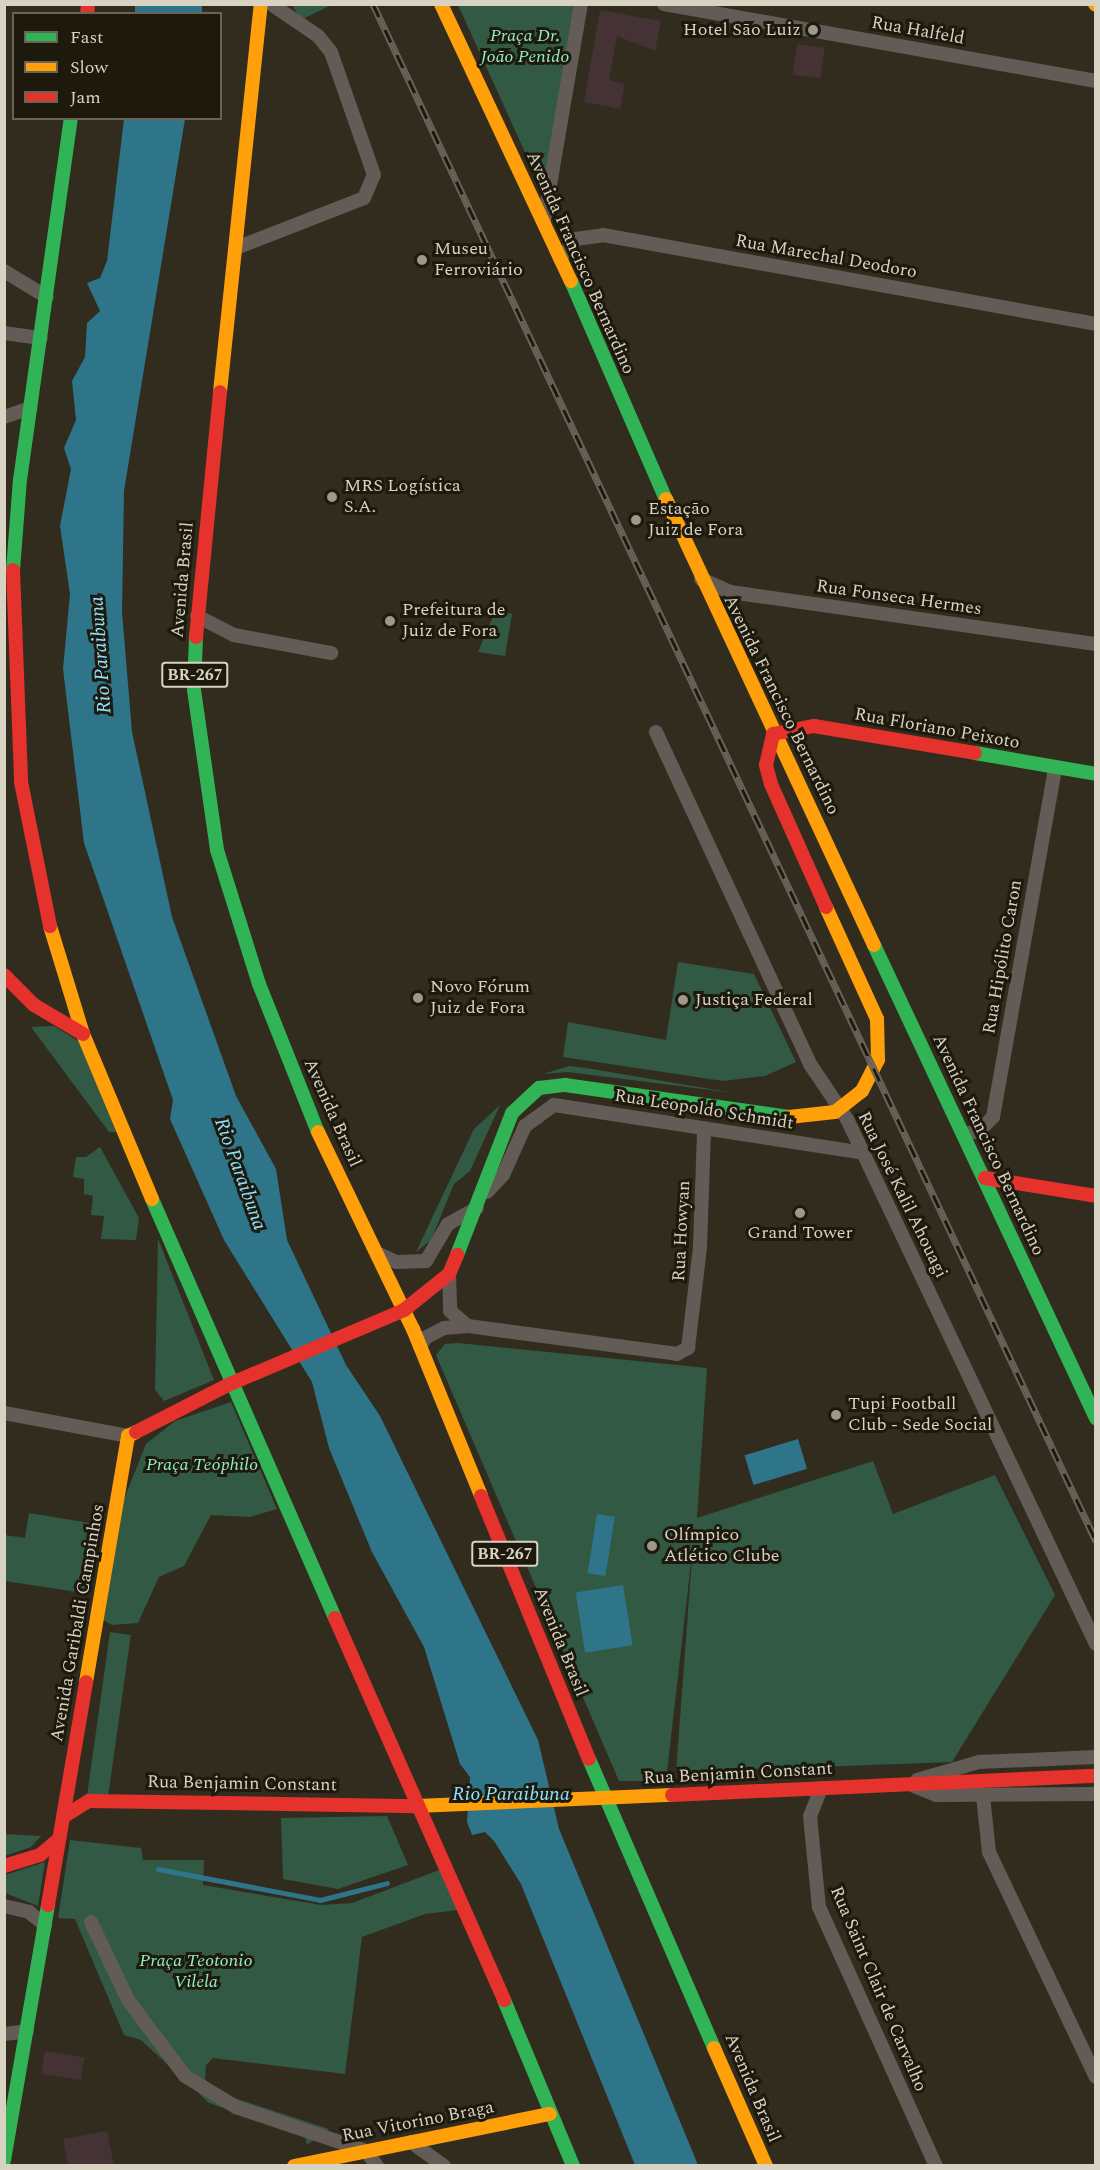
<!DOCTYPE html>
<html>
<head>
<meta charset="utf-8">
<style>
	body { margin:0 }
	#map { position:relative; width:1100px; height:2170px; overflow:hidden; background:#322c1e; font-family:Spectral,serif }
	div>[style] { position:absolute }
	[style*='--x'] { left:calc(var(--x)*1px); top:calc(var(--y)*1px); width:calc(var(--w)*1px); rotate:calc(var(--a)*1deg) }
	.commercial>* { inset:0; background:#443234; transform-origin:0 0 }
	.green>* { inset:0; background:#315944; transform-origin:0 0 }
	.water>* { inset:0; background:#2e758a; transform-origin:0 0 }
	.stream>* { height:5px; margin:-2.5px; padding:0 2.5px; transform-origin:2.5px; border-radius:2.5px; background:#2e758a }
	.street>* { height:14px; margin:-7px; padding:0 7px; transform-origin:7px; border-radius:7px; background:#635b55 }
	.fast>* { height:14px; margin:-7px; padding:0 7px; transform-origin:7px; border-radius:7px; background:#30b455 }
	.slow>* { height:14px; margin:-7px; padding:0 7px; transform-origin:7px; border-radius:7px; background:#ff9f0a }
	.jam>* { height:14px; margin:-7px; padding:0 7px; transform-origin:7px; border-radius:7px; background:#e5322d }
	.rail>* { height:7px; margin-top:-3.5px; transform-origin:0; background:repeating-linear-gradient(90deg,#1d190d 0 14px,#68625a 0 28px); box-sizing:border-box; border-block:2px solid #68625a }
	.dots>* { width:16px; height:16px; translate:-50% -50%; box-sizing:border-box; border:3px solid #1d190d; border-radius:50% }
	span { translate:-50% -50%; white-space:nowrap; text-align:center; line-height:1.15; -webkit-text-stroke:6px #1d190d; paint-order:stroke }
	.shield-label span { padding:2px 4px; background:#1d190d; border:2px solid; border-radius:4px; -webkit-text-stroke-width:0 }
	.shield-label { font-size:16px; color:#d8d2c3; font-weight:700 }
	.poi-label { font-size:18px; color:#d8d2c3 }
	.right { translate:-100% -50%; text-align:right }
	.left { translate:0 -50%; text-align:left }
	.street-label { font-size:18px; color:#d8d2c3 }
	.park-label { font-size:18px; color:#8fefc0; font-style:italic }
	.water-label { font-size:20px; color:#8de0fe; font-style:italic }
	.frame { position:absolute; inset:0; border:6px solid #d8d2c3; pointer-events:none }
	.legend { position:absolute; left:12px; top:12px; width:210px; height:108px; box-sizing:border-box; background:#1d190d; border:2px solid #686356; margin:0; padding:8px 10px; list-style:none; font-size:18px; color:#d8d2c3 }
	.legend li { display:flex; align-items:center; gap:12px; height:30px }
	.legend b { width:30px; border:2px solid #686356 }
</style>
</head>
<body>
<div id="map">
	<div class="commercial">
		<div style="clip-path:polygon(600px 10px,661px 21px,655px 51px,617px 36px,609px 80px,625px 84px,620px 109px,584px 102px)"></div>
		<div style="left:797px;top:44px;width:28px;height:31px;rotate:8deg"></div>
		<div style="left:45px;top:2051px;width:40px;height:23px;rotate:9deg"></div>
		<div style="clip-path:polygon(107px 2131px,114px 2165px,68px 2165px,63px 2139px)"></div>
	</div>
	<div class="green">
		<div style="clip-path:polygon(333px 4px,301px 20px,292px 5px)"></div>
		<div style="clip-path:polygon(458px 5px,576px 5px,544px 194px)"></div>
		<div style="clip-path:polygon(496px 609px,512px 614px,505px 656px,478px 652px)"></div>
		<div style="clip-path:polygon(678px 962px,754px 974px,796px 1062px,765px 1076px,723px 1081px,563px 1057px,568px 1022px,666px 1040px)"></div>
		<div style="clip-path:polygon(54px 1026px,80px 1042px,116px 1132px,109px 1132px,31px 1027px)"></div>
		<div style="clip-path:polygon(569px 1066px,586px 1068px,734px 1093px,568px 1072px,543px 1074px)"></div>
		<div style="clip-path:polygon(500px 1105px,470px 1171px,454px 1184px,431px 1240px,416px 1252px,474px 1129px)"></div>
		<div style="clip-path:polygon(100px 1147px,139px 1218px,136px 1240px,101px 1239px,104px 1216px,91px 1215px,93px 1196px,84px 1194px,84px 1179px,73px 1177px,76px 1157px,86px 1157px)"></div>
		<div style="clip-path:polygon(158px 1239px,214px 1380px,164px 1401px,155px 1390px)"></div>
		<div style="clip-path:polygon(458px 1343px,707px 1368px,697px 1518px,873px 1461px,893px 1514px,995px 1475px,1055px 1595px,952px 1762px,676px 1772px,693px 1545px,666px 1781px,619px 1781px,436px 1355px,445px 1344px)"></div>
		<div style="clip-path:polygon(231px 1402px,277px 1509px,250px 1517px,211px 1515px,184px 1566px,159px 1577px,138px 1623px,112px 1625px,101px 1619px,119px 1512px,146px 1444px,175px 1421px)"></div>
		<div style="clip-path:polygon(29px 1513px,102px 1525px,90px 1594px,5px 1581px,5px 1535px,25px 1538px)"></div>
		<div style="left:110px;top:1632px;width:21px;height:164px;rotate:8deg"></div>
		<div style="clip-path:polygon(387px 1816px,408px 1865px,338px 1889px,283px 1879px,281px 1818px)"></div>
		<div style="clip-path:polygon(4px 1834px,41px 1836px,31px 1847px,5px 1856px)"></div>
		<div style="clip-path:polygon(70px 1840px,141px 1848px,143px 1860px,204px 1860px,203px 1885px,321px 1905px,352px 1903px,442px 1869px,458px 1910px,425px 1914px,362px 1937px,345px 2074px,213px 2058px,206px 2065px,205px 2079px,213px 2091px,329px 2129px,307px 2145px,305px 2136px,209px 2103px,141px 2040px,124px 2035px,75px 1919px,58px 1918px)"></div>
		<div style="clip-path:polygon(45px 1862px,38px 1906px,5px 1893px,5px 1875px)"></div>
	</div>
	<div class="water">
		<div style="left:135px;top:5px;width:67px;height:8px"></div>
		<div style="clip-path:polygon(124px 119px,185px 119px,124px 491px,122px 612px,132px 732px,172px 917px,236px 1096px,276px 1169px,287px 1240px,346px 1365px,380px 1416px,538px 1740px,559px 1829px,698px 2165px,635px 2165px,521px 1884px,494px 1841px,485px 1832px,472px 1835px,467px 1822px,470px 1777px,460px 1764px,424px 1647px,372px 1552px,329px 1448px,312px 1382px,224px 1240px,170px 1119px,173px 1100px,84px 843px,63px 669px,70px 594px,60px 526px,71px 469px,64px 448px,76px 420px,72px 381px,85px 357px,87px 323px,100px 311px,87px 283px,100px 278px,107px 261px)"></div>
		<div style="left:798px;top:1439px;width:31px;height:56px;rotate:73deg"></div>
		<div style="left:597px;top:1514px;width:18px;height:60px;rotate:9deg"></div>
		<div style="left:623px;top:1585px;width:61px;height:48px;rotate:81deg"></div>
	</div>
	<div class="stream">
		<div style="--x:158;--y:1869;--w:165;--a:10.8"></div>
		<div style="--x:320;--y:1900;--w:69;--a:-14.2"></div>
	</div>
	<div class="street">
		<div style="--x:664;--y:4;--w:439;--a:10.1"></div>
		<div style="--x:544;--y:220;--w:219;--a:-80.3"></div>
		<div style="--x:236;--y:248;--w:137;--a:-21.3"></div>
		<div style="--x:364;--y:198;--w:25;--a:-67"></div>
		<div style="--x:374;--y:175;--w:130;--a:-109.3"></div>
		<div style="--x:331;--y:52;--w:21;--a:-129"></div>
		<div style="--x:318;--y:36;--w:57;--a:-145.8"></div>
		<div style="--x:560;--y:259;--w:26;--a:-51"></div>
		<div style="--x:576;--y:239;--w:27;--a:-8"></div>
		<div style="--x:603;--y:235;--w:501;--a:10.23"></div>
		<div style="--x:4;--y:271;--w:50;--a:31.2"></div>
		<div style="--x:4;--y:333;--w:37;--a:8"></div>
		<div style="--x:4;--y:417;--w:28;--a:-19"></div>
		<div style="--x:701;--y:579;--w:32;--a:24"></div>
		<div style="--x:730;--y:592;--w:370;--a:8.1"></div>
		<div style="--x:197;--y:616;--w:42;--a:27.2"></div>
		<div style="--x:234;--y:635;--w:99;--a:10.5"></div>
		<div style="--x:656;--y:732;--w:366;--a:65.1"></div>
		<div style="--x:810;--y:1064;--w:66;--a:56.1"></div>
		<div style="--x:847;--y:1119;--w:581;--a:64.63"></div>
		<div style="--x:964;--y:1134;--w:15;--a:-11"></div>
		<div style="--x:979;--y:1131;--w:20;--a:-45"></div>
		<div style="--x:993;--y:1117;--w:353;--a:-79.9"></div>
		<div style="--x:487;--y:1192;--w:23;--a:-47"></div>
		<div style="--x:503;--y:1175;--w:54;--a:-65.8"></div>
		<div style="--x:525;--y:1126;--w:36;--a:-36"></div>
		<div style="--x:554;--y:1105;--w:313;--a:8.8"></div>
		<div style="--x:379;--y:1254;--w:19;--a:25"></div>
		<div style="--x:396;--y:1262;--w:30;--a:-2"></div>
		<div style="--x:426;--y:1261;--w:43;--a:-59.3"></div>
		<div style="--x:448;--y:1224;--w:33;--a:-29"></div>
		<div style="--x:449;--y:1274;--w:37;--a:88"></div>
		<div style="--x:450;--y:1311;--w:23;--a:40"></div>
		<div style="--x:420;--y:1347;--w:10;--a:-61"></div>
		<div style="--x:425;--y:1338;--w:21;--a:-28"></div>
		<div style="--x:444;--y:1328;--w:24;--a:-5"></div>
		<div style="--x:468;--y:1326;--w:211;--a:7.6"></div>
		<div style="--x:677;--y:1354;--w:13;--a:-29"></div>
		<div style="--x:688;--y:1348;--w:102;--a:-83.2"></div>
		<div style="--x:700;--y:1247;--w:117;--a:-88"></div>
		<div style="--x:4;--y:1413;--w:126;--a:10.5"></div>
		<div style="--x:917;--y:1780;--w:65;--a:-16.2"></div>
		<div style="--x:979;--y:1762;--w:117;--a:-2.4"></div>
		<div style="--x:914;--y:1786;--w:24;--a:22"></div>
		<div style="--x:936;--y:1795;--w:160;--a:-0.4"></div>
		<div style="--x:821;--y:1788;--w:30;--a:111"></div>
		<div style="--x:810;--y:1816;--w:91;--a:84.4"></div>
		<div style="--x:819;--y:1907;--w:284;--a:65.7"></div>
		<div style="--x:983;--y:1796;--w:56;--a:83.9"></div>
		<div style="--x:989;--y:1852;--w:249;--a:64.6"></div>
		<div style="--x:4;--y:1906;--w:26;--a:13"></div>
		<div style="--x:29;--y:1912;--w:21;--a:39"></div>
		<div style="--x:91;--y:1922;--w:86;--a:64.6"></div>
		<div style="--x:128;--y:2000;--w:95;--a:53.1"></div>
		<div style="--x:185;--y:2076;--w:60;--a:31.3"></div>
		<div style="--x:236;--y:2107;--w:137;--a:18.7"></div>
		<div style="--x:366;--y:2151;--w:19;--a:54"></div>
		<div style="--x:4;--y:2034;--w:23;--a:-7"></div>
		<div style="--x:411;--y:2142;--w:41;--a:36"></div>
	</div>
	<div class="fast">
		<div style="--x:571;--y:281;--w:238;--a:66.5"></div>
		<div style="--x:13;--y:570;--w:90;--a:-85.6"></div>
		<div style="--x:20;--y:480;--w:366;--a:-82"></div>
		<div style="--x:196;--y:637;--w:53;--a:92.2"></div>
		<div style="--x:194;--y:690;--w:162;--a:81.8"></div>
		<div style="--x:217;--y:850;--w:140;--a:72.6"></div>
		<div style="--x:259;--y:984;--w:159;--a:68.3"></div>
		<div style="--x:975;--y:753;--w:123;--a:9.8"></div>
		<div style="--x:874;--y:945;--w:523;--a:64.86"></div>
		<div style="--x:152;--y:1199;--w:457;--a:66.4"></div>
		<div style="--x:457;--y:1255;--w:152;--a:-68.8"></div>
		<div style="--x:512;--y:1113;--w:37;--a:-43"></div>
		<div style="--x:539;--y:1088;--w:26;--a:-7"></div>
		<div style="--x:565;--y:1085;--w:226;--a:8.1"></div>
		<div style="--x:589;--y:1759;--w:315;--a:66.6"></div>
		<div style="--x:504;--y:2000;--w:180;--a:67.4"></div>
		<div style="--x:4;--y:2160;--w:259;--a:-80.2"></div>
	</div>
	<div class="slow">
		<div style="--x:441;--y:4;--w:306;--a:64.9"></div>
		<div style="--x:1095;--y:4;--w:1;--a:45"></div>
		<div style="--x:220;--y:392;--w:390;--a:-84"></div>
		<div style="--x:666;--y:499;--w:492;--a:65"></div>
		<div style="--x:50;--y:926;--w:113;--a:73"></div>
		<div style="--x:83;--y:1034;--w:179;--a:67.3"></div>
		<div style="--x:789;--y:1117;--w:46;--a:-6.2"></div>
		<div style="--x:835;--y:1112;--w:34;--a:-38"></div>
		<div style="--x:862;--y:1091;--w:35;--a:-63"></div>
		<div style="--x:878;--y:1060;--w:41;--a:-91.4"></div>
		<div style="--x:877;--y:1019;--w:123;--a:-114.5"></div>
		<div style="--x:318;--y:1132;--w:219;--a:64.3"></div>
		<div style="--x:413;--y:1329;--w:180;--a:67.8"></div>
		<div style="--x:86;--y:1682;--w:250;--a:-80.3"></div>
		<div style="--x:128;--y:1436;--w:9;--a:-27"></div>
		<div style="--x:417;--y:1806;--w:255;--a:-2.5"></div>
		<div style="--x:714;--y:2048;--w:129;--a:66.2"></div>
		<div style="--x:294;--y:2166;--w:261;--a:-11.5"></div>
	</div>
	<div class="jam">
		<div style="--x:87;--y:14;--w:10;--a:-84"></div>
		<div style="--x:13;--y:570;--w:212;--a:87.8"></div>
		<div style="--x:21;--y:782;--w:147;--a:78.6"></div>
		<div style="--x:196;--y:637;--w:246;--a:-84.4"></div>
		<div style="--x:826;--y:907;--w:135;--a:-114.1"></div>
		<div style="--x:771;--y:784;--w:20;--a:-105"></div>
		<div style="--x:766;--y:765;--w:32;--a:-77"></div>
		<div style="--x:773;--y:734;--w:42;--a:-11"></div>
		<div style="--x:814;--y:726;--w:163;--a:9.5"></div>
		<div style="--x:4;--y:975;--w:42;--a:45"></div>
		<div style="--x:34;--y:1005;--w:57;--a:30.6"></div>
		<div style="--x:985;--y:1178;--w:112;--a:9.2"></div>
		<div style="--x:136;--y:1432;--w:106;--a:-27.1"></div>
		<div style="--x:230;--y:1384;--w:189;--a:-23"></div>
		<div style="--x:404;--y:1310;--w:58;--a:-38.7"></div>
		<div style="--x:449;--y:1274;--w:21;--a:-67"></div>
		<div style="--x:481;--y:1496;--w:284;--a:67.7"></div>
		<div style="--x:335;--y:1618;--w:418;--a:66.1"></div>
		<div style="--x:672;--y:1795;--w:424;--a:-2.6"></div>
		<div style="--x:63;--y:1817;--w:31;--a:-32"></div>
		<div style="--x:89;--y:1801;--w:328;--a:0.9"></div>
		<div style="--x:4;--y:1866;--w:38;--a:-17"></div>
		<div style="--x:40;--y:1855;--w:25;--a:-40"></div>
		<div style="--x:48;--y:1905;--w:226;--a:-80.3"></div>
	</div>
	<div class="rail">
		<div style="--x:373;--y:4;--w:1699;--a:64.81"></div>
	</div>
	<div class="dots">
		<div style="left:813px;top:30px;background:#9e9889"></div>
		<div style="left:422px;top:260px;background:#9e9889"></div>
		<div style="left:332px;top:497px;background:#9e9889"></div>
		<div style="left:636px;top:520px;background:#9e9889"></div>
		<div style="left:390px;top:621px;background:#9e9889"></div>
		<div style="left:418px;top:998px;background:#9e9889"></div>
		<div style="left:683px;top:1000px;background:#9e9889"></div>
		<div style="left:800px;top:1213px;background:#9e9889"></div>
		<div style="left:836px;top:1415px;background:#9e9889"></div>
		<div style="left:652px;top:1546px;background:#9e9889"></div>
	</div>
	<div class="shield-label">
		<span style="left:195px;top:675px">BR-267</span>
		<span style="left:505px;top:1554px">BR-267</span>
	</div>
	<div class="poi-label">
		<span class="right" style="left:801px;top:30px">Hotel São Luiz</span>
		<span class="left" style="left:434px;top:260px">Museu<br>Ferroviário</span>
		<span class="left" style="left:344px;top:497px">MRS Logística<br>S.A.</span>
		<span class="left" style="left:648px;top:520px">Estação<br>Juiz de Fora</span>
		<span class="left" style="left:402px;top:621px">Prefeitura de<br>Juiz de Fora</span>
		<span class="left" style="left:430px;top:998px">Novo Fórum<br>Juiz de Fora</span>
		<span class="left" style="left:695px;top:1000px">Justiça Federal</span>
		<span style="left:800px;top:1233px">Grand Tower</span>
		<span class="left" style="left:848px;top:1415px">Tupi Football<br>Club - Sede Social</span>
		<span class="left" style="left:664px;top:1546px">Olímpico<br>Atlético Clube</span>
	</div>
	<div class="street-label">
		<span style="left:918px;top:31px;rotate:10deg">Rua Halfeld</span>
		<span style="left:826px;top:257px;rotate:10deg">Rua Marechal Deodoro</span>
		<span style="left:580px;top:263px;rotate:66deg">Avenida Francisco Bernardino</span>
		<span style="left:183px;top:580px;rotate:-85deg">Avenida Brasil</span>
		<span style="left:899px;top:598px;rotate:8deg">Rua Fonseca Hermes</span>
		<span style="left:781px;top:705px;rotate:64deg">Avenida Francisco Bernardino</span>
		<span style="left:937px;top:729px;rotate:10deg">Rua Floriano Peixoto</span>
		<span style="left:1003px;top:957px;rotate:-80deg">Rua Hipólito Caron</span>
		<span style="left:704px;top:1110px;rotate:9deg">Rua Leopoldo Schmidt</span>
		<span style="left:332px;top:1113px;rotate:66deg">Avenida Brasil</span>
		<span style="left:988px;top:1145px;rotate:65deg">Avenida Francisco Bernardino</span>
		<span style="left:902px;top:1195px;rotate:64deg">Rua José Kalil Ahouagi</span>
		<span style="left:682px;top:1231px;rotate:-87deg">Rua Howyan</span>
		<span style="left:78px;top:1623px;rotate:-80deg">Avenida Garibaldi Campinhos</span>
		<span style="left:560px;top:1642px;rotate:68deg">Avenida Brasil</span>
		<span style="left:738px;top:1774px;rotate:-3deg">Rua Benjamin Constant</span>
		<span style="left:242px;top:1784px;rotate:1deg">Rua Benjamin Constant</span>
		<span style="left:878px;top:1989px;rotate:67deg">Rua Saint Clair de Carvalho</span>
		<span style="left:752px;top:2088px;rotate:67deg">Avenida Brasil</span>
		<span style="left:418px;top:2122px;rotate:-11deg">Rua Vitorino Braga</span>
	</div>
	<div class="park-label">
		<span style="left:525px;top:47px">Praça Dr.<br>João Penido</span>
		<span style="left:202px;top:1465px">Praça Teóphilo</span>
		<span style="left:196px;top:1972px">Praça Teotonio<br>Vilela</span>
	</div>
	<div class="water-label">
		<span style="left:101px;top:655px;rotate:-94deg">Rio Paraibuna</span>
		<span style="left:240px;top:1174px;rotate:70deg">Rio Paraibuna</span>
		<span style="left:511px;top:1794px">Rio Paraibuna</span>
	</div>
	<div class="frame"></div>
	<ul class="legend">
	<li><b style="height:8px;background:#30b455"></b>Fast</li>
	<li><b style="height:8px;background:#ff9f0a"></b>Slow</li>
	<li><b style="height:8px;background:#e5322d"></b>Jam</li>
	</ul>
</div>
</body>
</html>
